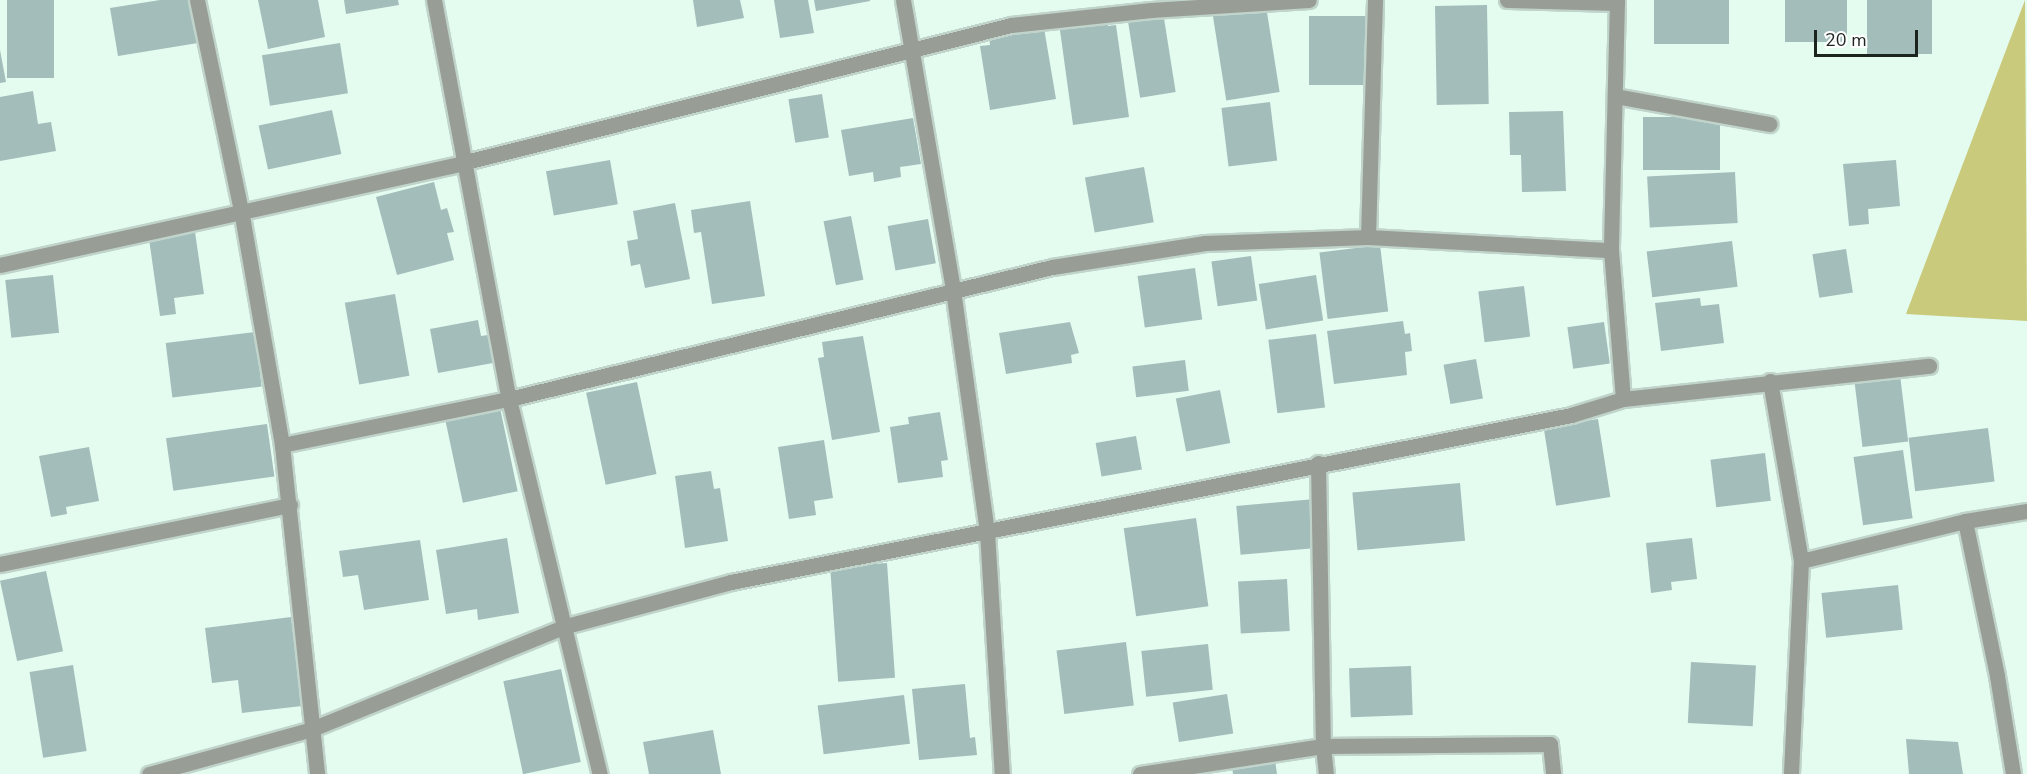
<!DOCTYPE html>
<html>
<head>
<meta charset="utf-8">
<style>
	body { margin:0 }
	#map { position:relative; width:2027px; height:774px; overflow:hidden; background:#e4fbf0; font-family:"Nunito Sans",sans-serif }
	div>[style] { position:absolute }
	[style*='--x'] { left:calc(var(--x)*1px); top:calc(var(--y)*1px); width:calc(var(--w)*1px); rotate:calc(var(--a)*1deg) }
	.green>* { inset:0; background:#c9ca7c }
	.building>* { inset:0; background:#a3bdbb; transform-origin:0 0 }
	.roads { filter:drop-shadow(2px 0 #c0d4cb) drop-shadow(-2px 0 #c0d4cb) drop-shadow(0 2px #c0d4cb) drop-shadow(0 -2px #c0d4cb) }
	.minor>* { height:15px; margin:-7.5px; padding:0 7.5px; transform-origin:7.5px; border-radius:7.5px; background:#989d96 }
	span { translate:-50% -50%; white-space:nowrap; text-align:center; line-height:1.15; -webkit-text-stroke:4.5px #fff; paint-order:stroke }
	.scale { position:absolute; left:1814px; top:30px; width:104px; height:27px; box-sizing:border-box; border:3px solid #1c2420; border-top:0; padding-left:8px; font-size:18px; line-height:21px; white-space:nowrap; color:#1c2420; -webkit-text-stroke:4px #fff; paint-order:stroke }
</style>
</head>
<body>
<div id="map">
	<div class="green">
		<div style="clip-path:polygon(2025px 0,2027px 321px,1906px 314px)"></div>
	</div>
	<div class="building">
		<div style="left:7px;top:0;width:47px;height:78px"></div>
		<div style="clip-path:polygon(160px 0,190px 0,198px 43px,118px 56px,110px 8px)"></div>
		<div style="clip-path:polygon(258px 0,318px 0,325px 37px,268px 49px)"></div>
		<div style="clip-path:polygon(344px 0,398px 0,399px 5px,346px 14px)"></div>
		<div style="clip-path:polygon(693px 0,740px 0,744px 18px,697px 27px)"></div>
		<div style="clip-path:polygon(774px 0,808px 0,814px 33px,780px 38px)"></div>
		<div style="clip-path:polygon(814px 0,870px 0,870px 1px,816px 11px)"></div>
		<div style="left:1654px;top:0;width:75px;height:44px"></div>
		<div style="left:1785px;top:0;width:62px;height:42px"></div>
		<div style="left:1867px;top:0;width:65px;height:54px"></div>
		<div style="left:1487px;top:5px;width:99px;height:52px;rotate:89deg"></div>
		<div style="left:1266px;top:6px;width:87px;height:54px;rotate:81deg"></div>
		<div style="left:1163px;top:12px;width:81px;height:36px;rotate:81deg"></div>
		<div style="clip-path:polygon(1106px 16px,1108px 26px,1116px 25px,1129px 117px,1073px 125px,1059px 23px)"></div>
		<div style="left:1309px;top:16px;width:57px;height:69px"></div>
		<div style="clip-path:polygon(1044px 28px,1056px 99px,990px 110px,980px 46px,990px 45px,989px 37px)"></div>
		<div style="left:340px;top:43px;width:51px;height:79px;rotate:81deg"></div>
		<div style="clip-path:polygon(0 50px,6px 82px,0 83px)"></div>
		<div style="clip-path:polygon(33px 91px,38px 124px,51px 122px,56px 151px,0 161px,0 97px)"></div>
		<div style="left:822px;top:94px;width:44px;height:34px;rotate:81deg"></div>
		<div style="left:1270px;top:102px;width:59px;height:49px;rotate:83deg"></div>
		<div style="left:332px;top:110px;width:45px;height:75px;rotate:78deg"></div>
		<div style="clip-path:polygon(1563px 111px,1566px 191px,1522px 192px,1521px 155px,1510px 155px,1509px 112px)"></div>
		<div style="left:1643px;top:117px;width:77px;height:53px"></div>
		<div style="clip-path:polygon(913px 118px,921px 164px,900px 167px,901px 177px,874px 182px,873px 172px,849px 176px,841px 130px)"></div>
		<div style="left:610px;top:160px;width:45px;height:65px;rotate:80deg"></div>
		<div style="clip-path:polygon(1896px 160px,1900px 206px,1868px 209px,1869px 224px,1849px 226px,1843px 164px)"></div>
		<div style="left:1144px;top:167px;width:56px;height:60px;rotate:80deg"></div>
		<div style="left:1735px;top:172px;width:51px;height:88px;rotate:87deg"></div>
		<div style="clip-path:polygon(434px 182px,441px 210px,447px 208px,454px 232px,447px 233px,454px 260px,397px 275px,376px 197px)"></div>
		<div style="clip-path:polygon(750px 201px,765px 296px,712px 304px,701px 232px,694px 233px,691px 210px)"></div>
		<div style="clip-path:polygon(675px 203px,690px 279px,645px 288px,640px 264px,631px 266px,627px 241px,638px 239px,633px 211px)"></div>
		<div style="left:851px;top:216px;width:65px;height:28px;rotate:79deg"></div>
		<div style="left:928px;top:219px;width:45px;height:41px;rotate:80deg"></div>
		<div style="clip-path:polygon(195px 232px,204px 294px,174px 298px,176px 314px,160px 316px,149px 239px)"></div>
		<div style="left:1732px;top:241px;width:46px;height:86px;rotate:83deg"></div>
		<div style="left:1380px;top:245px;width:67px;height:61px;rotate:83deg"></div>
		<div style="left:1846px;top:249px;width:44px;height:34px;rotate:81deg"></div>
		<div style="left:1251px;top:256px;width:45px;height:40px;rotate:82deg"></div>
		<div style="left:1195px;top:268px;width:52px;height:58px;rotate:82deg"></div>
		<div style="left:53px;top:275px;width:58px;height:48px;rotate:84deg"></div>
		<div style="left:1316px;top:275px;width:46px;height:58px;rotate:81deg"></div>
		<div style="left:1524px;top:286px;width:51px;height:46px;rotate:83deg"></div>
		<div style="left:395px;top:294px;width:83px;height:51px;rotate:80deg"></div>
		<div style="clip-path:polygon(1700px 298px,1701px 306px,1719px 304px,1724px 343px,1661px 351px,1655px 303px)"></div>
		<div style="clip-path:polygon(478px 320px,481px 336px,488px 335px,493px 363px,438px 373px,430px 329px)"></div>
		<div style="clip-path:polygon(1403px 321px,1405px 334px,1410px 333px,1412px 351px,1405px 352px,1407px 375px,1334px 384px,1327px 331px)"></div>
		<div style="clip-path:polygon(1070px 322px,1079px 353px,1071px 355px,1072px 363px,1006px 374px,999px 333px)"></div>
		<div style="left:1604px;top:322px;width:42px;height:37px;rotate:82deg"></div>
		<div style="left:255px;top:332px;width:55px;height:90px;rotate:83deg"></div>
		<div style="left:1316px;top:334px;width:74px;height:48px;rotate:83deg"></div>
		<div style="clip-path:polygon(863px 336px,880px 432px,832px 440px,818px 358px,824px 357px,822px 342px)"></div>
		<div style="left:1476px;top:359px;width:40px;height:33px;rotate:80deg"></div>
		<div style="left:1185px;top:360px;width:31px;height:53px;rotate:83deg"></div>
		<div style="left:1900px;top:375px;width:67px;height:46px;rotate:83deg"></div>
		<div style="left:637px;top:382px;width:94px;height:52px;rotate:78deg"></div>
		<div style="left:1220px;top:390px;width:54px;height:45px;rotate:79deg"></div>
		<div style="left:500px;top:408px;width:85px;height:56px;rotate:78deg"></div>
		<div style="clip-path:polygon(940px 412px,948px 460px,941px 461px,943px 477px,898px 483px,890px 427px,909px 424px,908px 417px)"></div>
		<div style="left:1598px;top:419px;width:79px;height:55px;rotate:81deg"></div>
		<div style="left:267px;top:424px;width:53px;height:102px;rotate:82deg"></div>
		<div style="left:1988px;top:428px;width:54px;height:80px;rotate:83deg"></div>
		<div style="left:1136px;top:436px;width:34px;height:41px;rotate:80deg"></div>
		<div style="clip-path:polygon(824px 440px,833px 498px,814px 501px,816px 515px,789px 519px,778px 447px)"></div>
		<div style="clip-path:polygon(89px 447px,99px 501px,66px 507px,67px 514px,51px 517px,39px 456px)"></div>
		<div style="left:1903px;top:450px;width:69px;height:50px;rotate:82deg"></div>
		<div style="left:1765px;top:453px;width:48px;height:55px;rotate:83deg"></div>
		<div style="clip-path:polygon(711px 471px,714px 489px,720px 488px,728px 541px,685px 548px,675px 476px)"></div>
		<div style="left:1460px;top:483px;width:58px;height:108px;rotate:85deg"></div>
		<div style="left:1315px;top:499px;width:49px;height:79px;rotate:85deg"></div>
		<div style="left:1196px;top:518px;width:89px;height:73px;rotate:82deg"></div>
		<div style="clip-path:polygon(507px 538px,519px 613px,478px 620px,477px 609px,446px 614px,436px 550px)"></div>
		<div style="clip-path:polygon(1692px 538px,1697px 579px,1671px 582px,1672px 590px,1651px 593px,1646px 543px)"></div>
		<div style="clip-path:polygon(420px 540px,429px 600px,364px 610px,358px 575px,343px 577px,339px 551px)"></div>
		<div style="left:887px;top:563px;width:115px;height:57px;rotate:86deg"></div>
		<div style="left:46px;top:571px;width:82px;height:47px;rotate:78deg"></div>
		<div style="left:1287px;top:579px;width:52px;height:49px;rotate:87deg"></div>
		<div style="left:1898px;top:585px;width:45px;height:77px;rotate:84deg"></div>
		<div style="clip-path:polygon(291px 617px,302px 706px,242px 713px,238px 680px,212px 683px,205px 628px)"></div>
		<div style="left:1126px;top:642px;width:64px;height:70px;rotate:83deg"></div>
		<div style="left:1208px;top:644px;width:46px;height:67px;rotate:84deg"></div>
		<div style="left:1691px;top:662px;width:65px;height:61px;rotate:3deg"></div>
		<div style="left:73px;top:665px;width:87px;height:44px;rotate:81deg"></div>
		<div style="left:1411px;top:666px;width:49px;height:62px;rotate:88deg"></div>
		<div style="left:561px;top:669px;width:95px;height:59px;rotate:78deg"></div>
		<div style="clip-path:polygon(965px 684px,970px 738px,975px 737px,977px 755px,919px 760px,912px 689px)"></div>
		<div style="left:1227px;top:694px;width:40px;height:55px;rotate:81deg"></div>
		<div style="left:904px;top:695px;width:49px;height:87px;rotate:83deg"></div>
		<div style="clip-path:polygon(713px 730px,721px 774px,649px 774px,643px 742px)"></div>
		<div style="clip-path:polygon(1906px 739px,1958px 742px,1963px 774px,1909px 774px)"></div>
		<div style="clip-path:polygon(1275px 760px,1277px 774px,1233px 774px,1232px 767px)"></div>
	</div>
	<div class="roads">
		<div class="minor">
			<div style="--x:197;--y:0;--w:215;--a:78.2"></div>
			<div style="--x:241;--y:210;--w:239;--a:80.1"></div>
			<div style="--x:282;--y:445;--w:331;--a:83.9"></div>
			<div style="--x:434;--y:0;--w:406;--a:79.4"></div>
			<div style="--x:509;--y:399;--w:386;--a:76.4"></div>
			<div style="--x:903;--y:0;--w:294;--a:80.2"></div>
			<div style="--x:953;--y:290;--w:244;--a:82"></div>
			<div style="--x:987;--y:532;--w:242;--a:86.5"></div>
			<div style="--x:1507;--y:0;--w:110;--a:1.6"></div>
			<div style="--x:1617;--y:0;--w:250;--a:91.4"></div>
			<div style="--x:1611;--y:250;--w:149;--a:85.4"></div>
			<div style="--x:1615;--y:96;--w:157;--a:10.3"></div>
			<div style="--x:1368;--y:237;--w:237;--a:-88.3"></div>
			<div style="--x:0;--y:265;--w:473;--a:-12.4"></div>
			<div style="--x:462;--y:163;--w:566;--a:-14.11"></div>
			<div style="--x:1011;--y:25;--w:141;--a:-6.1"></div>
			<div style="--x:1151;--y:10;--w:158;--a:-3.6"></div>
			<div style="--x:1770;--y:381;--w:183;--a:80.2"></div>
			<div style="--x:1801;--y:561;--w:213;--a:92.7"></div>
			<div style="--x:282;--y:445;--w:232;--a:-11.5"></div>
			<div style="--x:509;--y:399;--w:559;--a:-13.66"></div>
			<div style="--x:1052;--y:267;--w:155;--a:-8.9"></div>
			<div style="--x:1205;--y:243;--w:163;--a:-2.1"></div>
			<div style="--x:1368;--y:237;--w:243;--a:3.1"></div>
			<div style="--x:1318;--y:463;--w:283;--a:89"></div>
			<div style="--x:1323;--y:746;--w:227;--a:-0.5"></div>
			<div style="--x:1550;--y:744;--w:30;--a:84"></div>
			<div style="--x:1965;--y:521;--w:158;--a:78.3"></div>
			<div style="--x:1997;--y:676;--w:99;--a:80.7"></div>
			<div style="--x:1801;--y:561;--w:169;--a:-13.7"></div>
			<div style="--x:1965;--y:521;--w:63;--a:-9.2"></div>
			<div style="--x:0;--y:564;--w:296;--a:-11.5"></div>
			<div style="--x:149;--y:774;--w:169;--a:-15.4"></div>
			<div style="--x:312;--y:729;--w:274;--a:-22.1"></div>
			<div style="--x:566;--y:626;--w:171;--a:-14.9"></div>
			<div style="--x:731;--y:582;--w:856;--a:-11.24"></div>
			<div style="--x:1571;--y:415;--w:54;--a:-17.1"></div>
			<div style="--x:1623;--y:399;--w:308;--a:-6.2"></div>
			<div style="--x:1140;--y:774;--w:185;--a:-8.7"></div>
			<div style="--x:1323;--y:746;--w:28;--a:84"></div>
		</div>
	</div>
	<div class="scale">20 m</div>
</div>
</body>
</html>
